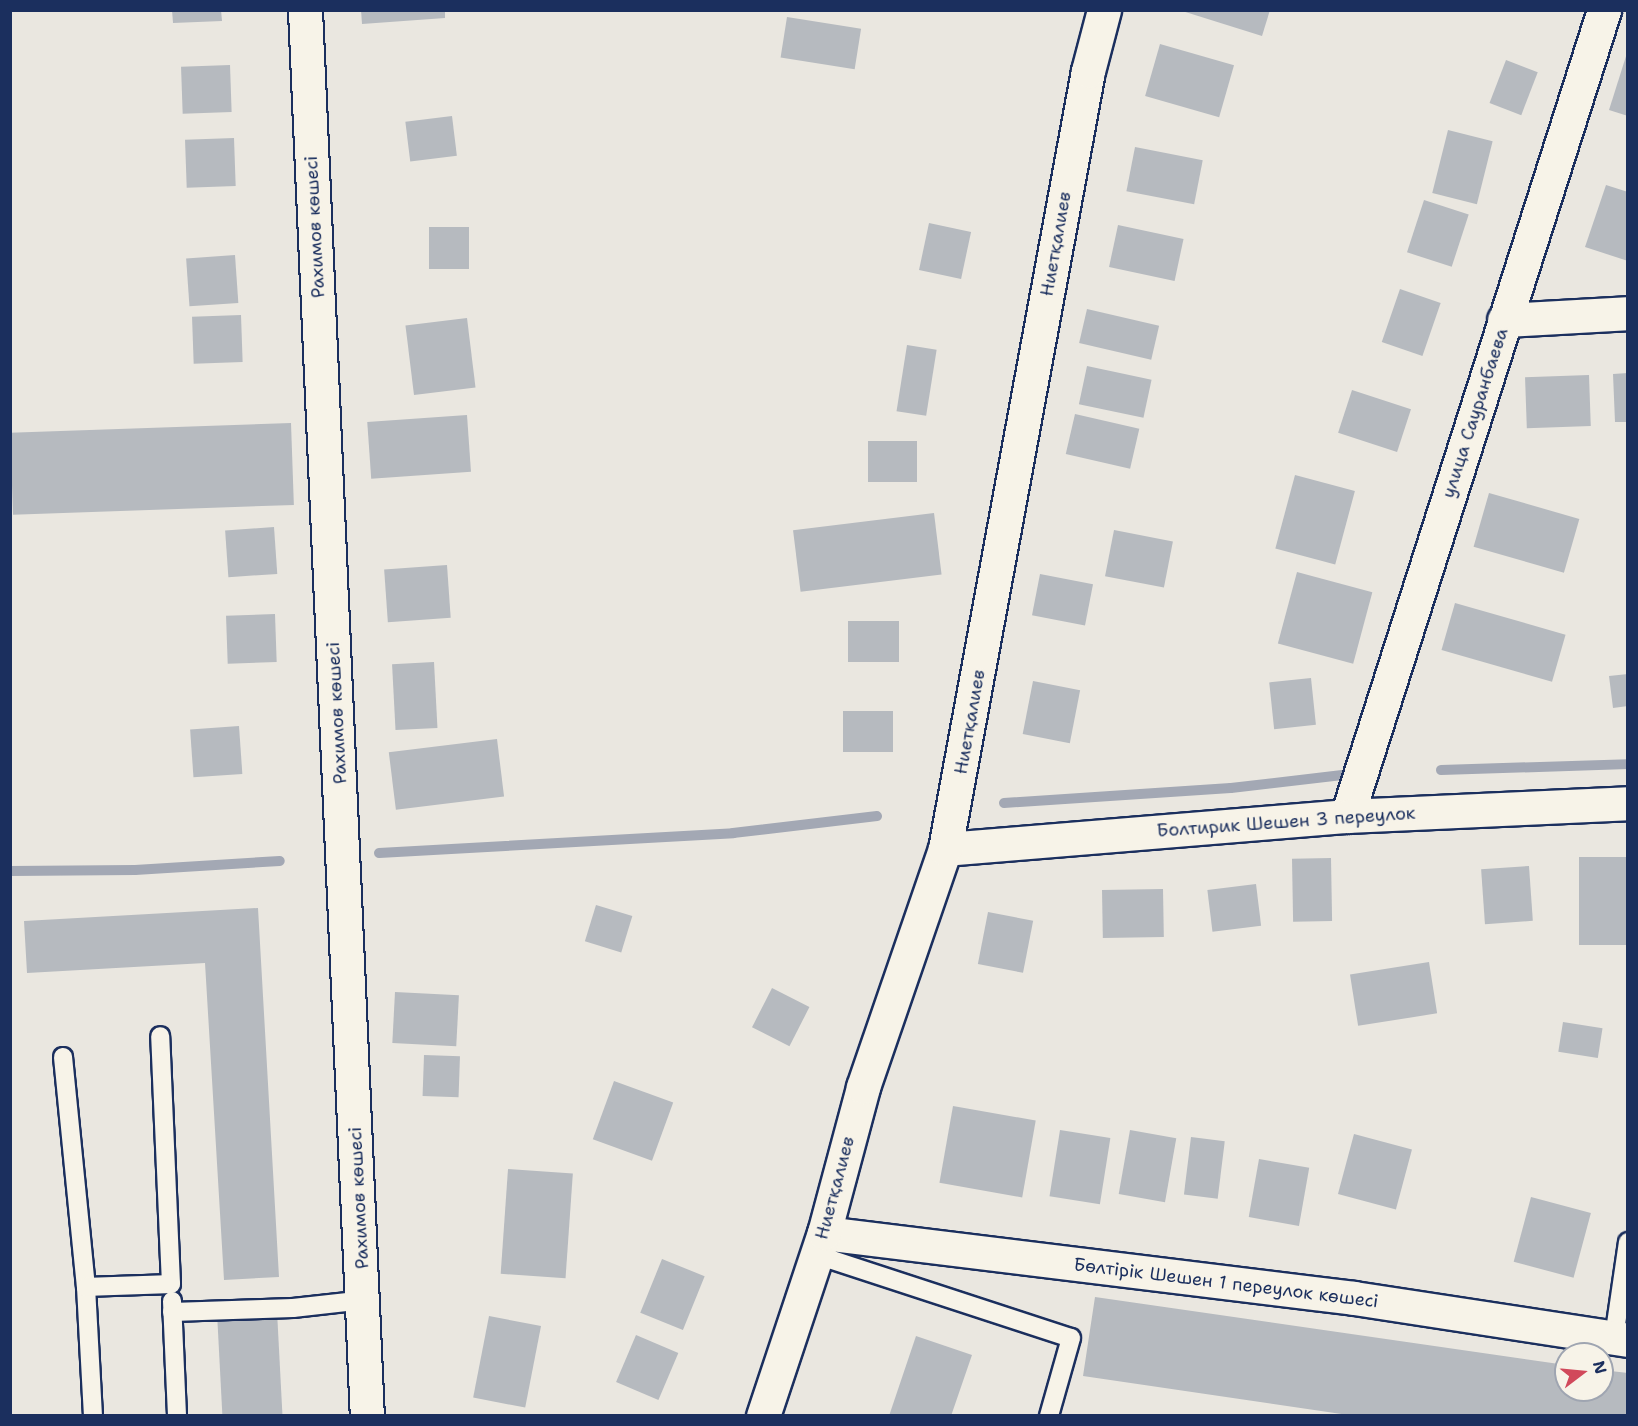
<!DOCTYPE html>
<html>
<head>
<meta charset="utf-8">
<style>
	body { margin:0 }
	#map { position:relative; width:1638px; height:1426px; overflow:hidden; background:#eae7e0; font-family:"Shantell Sans",sans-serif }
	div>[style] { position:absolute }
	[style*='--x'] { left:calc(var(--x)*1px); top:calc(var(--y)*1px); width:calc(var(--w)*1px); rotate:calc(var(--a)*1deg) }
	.stream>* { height:10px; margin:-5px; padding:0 5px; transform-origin:5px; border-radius:5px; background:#a3a8b4 }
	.building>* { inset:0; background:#b6babf; transform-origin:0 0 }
	.roads { filter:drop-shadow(2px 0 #1b2f5e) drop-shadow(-2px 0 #1b2f5e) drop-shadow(0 2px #1b2f5e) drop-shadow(0 -2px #1b2f5e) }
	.service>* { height:18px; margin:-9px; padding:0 9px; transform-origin:9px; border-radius:9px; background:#f7f3e8 }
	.minor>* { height:33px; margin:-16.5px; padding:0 16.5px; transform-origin:16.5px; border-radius:16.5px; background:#f7f3e8 }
	.tertiary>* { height:33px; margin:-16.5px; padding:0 16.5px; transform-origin:16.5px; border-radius:16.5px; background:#f7f3e8 }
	span { translate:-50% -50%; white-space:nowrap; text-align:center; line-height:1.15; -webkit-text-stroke:4.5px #f7f3e8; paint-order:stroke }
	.street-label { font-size:18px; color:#1b2f5e }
	.frame { position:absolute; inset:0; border:12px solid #1b2f5e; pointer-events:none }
	.north { position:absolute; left:1554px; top:1342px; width:60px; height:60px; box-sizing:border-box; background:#f7f3e8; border:2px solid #9fa5b1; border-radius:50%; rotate:74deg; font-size:16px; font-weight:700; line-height:24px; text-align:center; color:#1b2f5e }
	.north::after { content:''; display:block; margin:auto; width:21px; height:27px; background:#d1495b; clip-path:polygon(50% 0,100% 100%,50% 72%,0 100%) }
</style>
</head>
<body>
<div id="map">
	<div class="stream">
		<div style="--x:1441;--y:770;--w:187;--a:-1.8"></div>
		<div style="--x:1004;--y:803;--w:227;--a:-3.8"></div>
		<div style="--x:1231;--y:788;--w:112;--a:-6.7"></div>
		<div style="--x:379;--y:853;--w:355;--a:-3.2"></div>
		<div style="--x:733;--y:833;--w:145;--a:-6.7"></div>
		<div style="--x:10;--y:871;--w:125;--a:-0.5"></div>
		<div style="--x:135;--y:870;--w:145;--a:-3.6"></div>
	</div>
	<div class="building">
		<div style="clip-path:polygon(172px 10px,221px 10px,222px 21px,173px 23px)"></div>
		<div style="clip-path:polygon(361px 10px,445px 10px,445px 18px,362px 24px)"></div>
		<div style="clip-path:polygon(1179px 10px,1270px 10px,1262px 36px)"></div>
		<div style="left:787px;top:17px;width:75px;height:41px;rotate:9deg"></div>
		<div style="left:1160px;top:44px;width:77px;height:54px;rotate:16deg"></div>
		<div style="clip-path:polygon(1627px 53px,1628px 53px,1628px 116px,1609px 110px)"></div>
		<div style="left:1506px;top:60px;width:34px;height:46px;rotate:21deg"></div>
		<div style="left:230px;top:65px;width:47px;height:49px;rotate:88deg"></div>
		<div style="left:452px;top:116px;width:40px;height:47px;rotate:83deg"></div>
		<div style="left:1448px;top:130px;width:46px;height:65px;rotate:14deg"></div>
		<div style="left:234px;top:138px;width:48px;height:49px;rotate:88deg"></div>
		<div style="left:1135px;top:147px;width:69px;height:45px;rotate:11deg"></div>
		<div style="clip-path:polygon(1606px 185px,1628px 192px,1628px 261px,1585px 247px)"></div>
		<div style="left:1424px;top:200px;width:47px;height:55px;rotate:18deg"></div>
		<div style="left:929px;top:223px;width:43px;height:48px;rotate:12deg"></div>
		<div style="left:1118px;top:225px;width:67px;height:43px;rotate:12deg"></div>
		<div style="left:429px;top:227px;width:40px;height:42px"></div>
		<div style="left:235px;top:255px;width:48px;height:49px;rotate:86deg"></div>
		<div style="left:1400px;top:289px;width:43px;height:56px;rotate:19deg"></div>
		<div style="left:1087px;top:309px;width:74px;height:35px;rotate:13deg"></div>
		<div style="left:241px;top:315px;width:47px;height:49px;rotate:88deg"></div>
		<div style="left:467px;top:318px;width:70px;height:62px;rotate:83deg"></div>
		<div style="left:907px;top:345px;width:30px;height:67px;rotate:9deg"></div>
		<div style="left:1087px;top:366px;width:66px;height:39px;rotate:12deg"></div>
		<div style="clip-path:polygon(1628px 373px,1628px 422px,1615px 422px,1613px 374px)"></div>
		<div style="left:1589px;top:375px;width:51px;height:64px;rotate:88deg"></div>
		<div style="left:1352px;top:390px;width:62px;height:45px;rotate:18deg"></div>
		<div style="left:1075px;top:414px;width:66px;height:41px;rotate:13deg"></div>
		<div style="left:467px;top:415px;width:57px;height:100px;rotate:86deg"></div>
		<div style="left:291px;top:423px;width:82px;height:281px;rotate:88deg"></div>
		<div style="left:868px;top:441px;width:49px;height:41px"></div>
		<div style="left:1295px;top:475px;width:62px;height:76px;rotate:15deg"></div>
		<div style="left:1489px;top:493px;width:94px;height:56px;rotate:16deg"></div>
		<div style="left:934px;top:513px;width:62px;height:142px;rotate:83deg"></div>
		<div style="left:274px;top:527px;width:47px;height:49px;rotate:86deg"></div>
		<div style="left:1114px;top:530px;width:60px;height:47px;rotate:11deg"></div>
		<div style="left:447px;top:565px;width:53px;height:63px;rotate:86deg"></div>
		<div style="left:1297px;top:572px;width:78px;height:74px;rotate:15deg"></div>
		<div style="left:1040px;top:574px;width:54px;height:42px;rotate:11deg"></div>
		<div style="left:1455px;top:603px;width:115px;height:49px;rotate:16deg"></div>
		<div style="left:275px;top:614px;width:48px;height:49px;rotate:88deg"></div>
		<div style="left:899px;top:621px;width:41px;height:51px;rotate:90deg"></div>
		<div style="left:434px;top:662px;width:66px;height:42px;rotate:87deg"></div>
		<div style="clip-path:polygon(1628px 674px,1628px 706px,1613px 708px,1609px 676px)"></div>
		<div style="left:1311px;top:678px;width:47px;height:42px;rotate:84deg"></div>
		<div style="left:1033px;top:681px;width:48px;height:54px;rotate:11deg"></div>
		<div style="left:893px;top:711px;width:41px;height:50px;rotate:90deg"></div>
		<div style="left:239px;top:726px;width:48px;height:49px;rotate:86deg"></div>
		<div style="left:497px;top:739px;width:58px;height:109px;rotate:83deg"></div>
		<div style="left:1628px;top:857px;width:88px;height:49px;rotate:90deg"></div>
		<div style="left:1331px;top:858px;width:63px;height:39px;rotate:89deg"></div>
		<div style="left:1529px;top:866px;width:55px;height:48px;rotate:86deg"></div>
		<div style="left:1256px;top:884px;width:42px;height:49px;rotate:83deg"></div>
		<div style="left:1163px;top:889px;width:48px;height:61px;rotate:89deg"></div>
		<div style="left:596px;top:905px;width:38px;height:38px;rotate:17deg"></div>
		<div style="clip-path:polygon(258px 908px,279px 1277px,224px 1280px,205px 963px,27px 973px,24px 921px)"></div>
		<div style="left:988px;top:912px;width:46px;height:53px;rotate:11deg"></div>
		<div style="left:1429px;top:962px;width:52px;height:80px;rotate:81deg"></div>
		<div style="left:772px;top:988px;width:42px;height:44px;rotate:27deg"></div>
		<div style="left:395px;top:992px;width:64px;height:51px;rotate:3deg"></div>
		<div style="left:1563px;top:1022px;width:40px;height:30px;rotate:9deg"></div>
		<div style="left:424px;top:1055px;width:36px;height:41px;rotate:2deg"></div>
		<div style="left:614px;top:1081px;width:63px;height:62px;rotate:20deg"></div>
		<div style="left:953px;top:1106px;width:84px;height:78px;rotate:10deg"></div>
		<div style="left:1060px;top:1130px;width:51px;height:67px;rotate:9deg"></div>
		<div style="left:1130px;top:1130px;width:47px;height:65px;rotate:10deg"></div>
		<div style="left:1354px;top:1134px;width:60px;height:62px;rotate:15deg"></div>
		<div style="left:1191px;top:1137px;width:34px;height:58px;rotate:7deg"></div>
		<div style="left:1259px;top:1159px;width:51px;height:59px;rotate:10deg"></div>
		<div style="left:508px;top:1169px;width:65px;height:105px;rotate:4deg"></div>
		<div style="left:1531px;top:1197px;width:62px;height:67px;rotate:15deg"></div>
		<div style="left:662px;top:1259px;width:46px;height:58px;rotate:22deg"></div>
		<div style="clip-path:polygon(1095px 1297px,1566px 1365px,1566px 1390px,1602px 1390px,1602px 1370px,1628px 1373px,1628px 1416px,1355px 1416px,1083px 1376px)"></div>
		<div style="left:277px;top:1311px;width:105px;height:60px;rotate:87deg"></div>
		<div style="left:489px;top:1316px;width:53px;height:83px;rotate:11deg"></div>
		<div style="left:636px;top:1335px;width:46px;height:51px;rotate:23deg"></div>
		<div style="clip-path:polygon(916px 1336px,972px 1355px,951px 1416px,889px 1416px)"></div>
	</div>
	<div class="roads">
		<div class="service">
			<div style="--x:63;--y:1057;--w:231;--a:84.3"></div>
			<div style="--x:86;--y:1287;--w:129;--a:86.9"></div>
			<div style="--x:817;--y:1255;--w:267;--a:18.1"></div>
			<div style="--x:1071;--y:1338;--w:81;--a:105.8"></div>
			<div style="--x:86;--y:1287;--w:85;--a:-2"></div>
			<div style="--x:171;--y:1284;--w:248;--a:-92.5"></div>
			<div style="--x:172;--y:1301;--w:115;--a:87.5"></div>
			<div style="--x:172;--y:1312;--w:121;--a:-1.9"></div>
			<div style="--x:293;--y:1308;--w:71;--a:-6.4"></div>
			<div style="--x:1614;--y:1338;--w:97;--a:-81.7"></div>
		</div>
		<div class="minor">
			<div style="--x:1504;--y:320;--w:124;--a:-3.2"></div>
			<div style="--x:1347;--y:816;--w:846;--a:-72.31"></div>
			<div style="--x:945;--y:849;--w:403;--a:-4.7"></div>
			<div style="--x:1347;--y:816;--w:281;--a:-2.6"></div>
			<div style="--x:824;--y:1233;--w:534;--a:6.99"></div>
			<div style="--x:1354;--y:1298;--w:277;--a:8.7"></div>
		</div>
		<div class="tertiary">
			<div style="--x:305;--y:10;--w:1407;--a:87.48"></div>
			<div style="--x:763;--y:1416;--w:193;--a:-71.6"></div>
			<div style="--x:824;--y:1233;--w:151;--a:-75"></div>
			<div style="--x:863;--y:1087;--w:252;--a:-71"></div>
			<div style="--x:945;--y:849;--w:791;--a:-79.59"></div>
			<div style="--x:1088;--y:71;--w:63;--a:-75.3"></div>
		</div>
	</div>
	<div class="street-label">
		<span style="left:315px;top:227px;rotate:-93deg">Рахимов көшесі</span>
		<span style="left:1056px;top:244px;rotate:-80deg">Ниетқалиев</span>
		<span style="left:1475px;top:413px;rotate:-72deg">улица Сауранбаева</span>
		<span style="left:337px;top:713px;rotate:-93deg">Рахимов көшесі</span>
		<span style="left:970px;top:722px;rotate:-80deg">Ниетқалиев</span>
		<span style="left:1286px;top:822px;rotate:-4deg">Болтирик Шешен 3 переулок</span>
		<span style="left:835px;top:1188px;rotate:-75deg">Ниетқалиев</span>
		<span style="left:359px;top:1198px;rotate:-93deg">Рахимов көшесі</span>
		<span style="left:1226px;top:1283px;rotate:7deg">Бөлтірік Шешен 1 переулок көшесі</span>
	</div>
	<div class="frame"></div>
	<div class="north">N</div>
</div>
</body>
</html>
